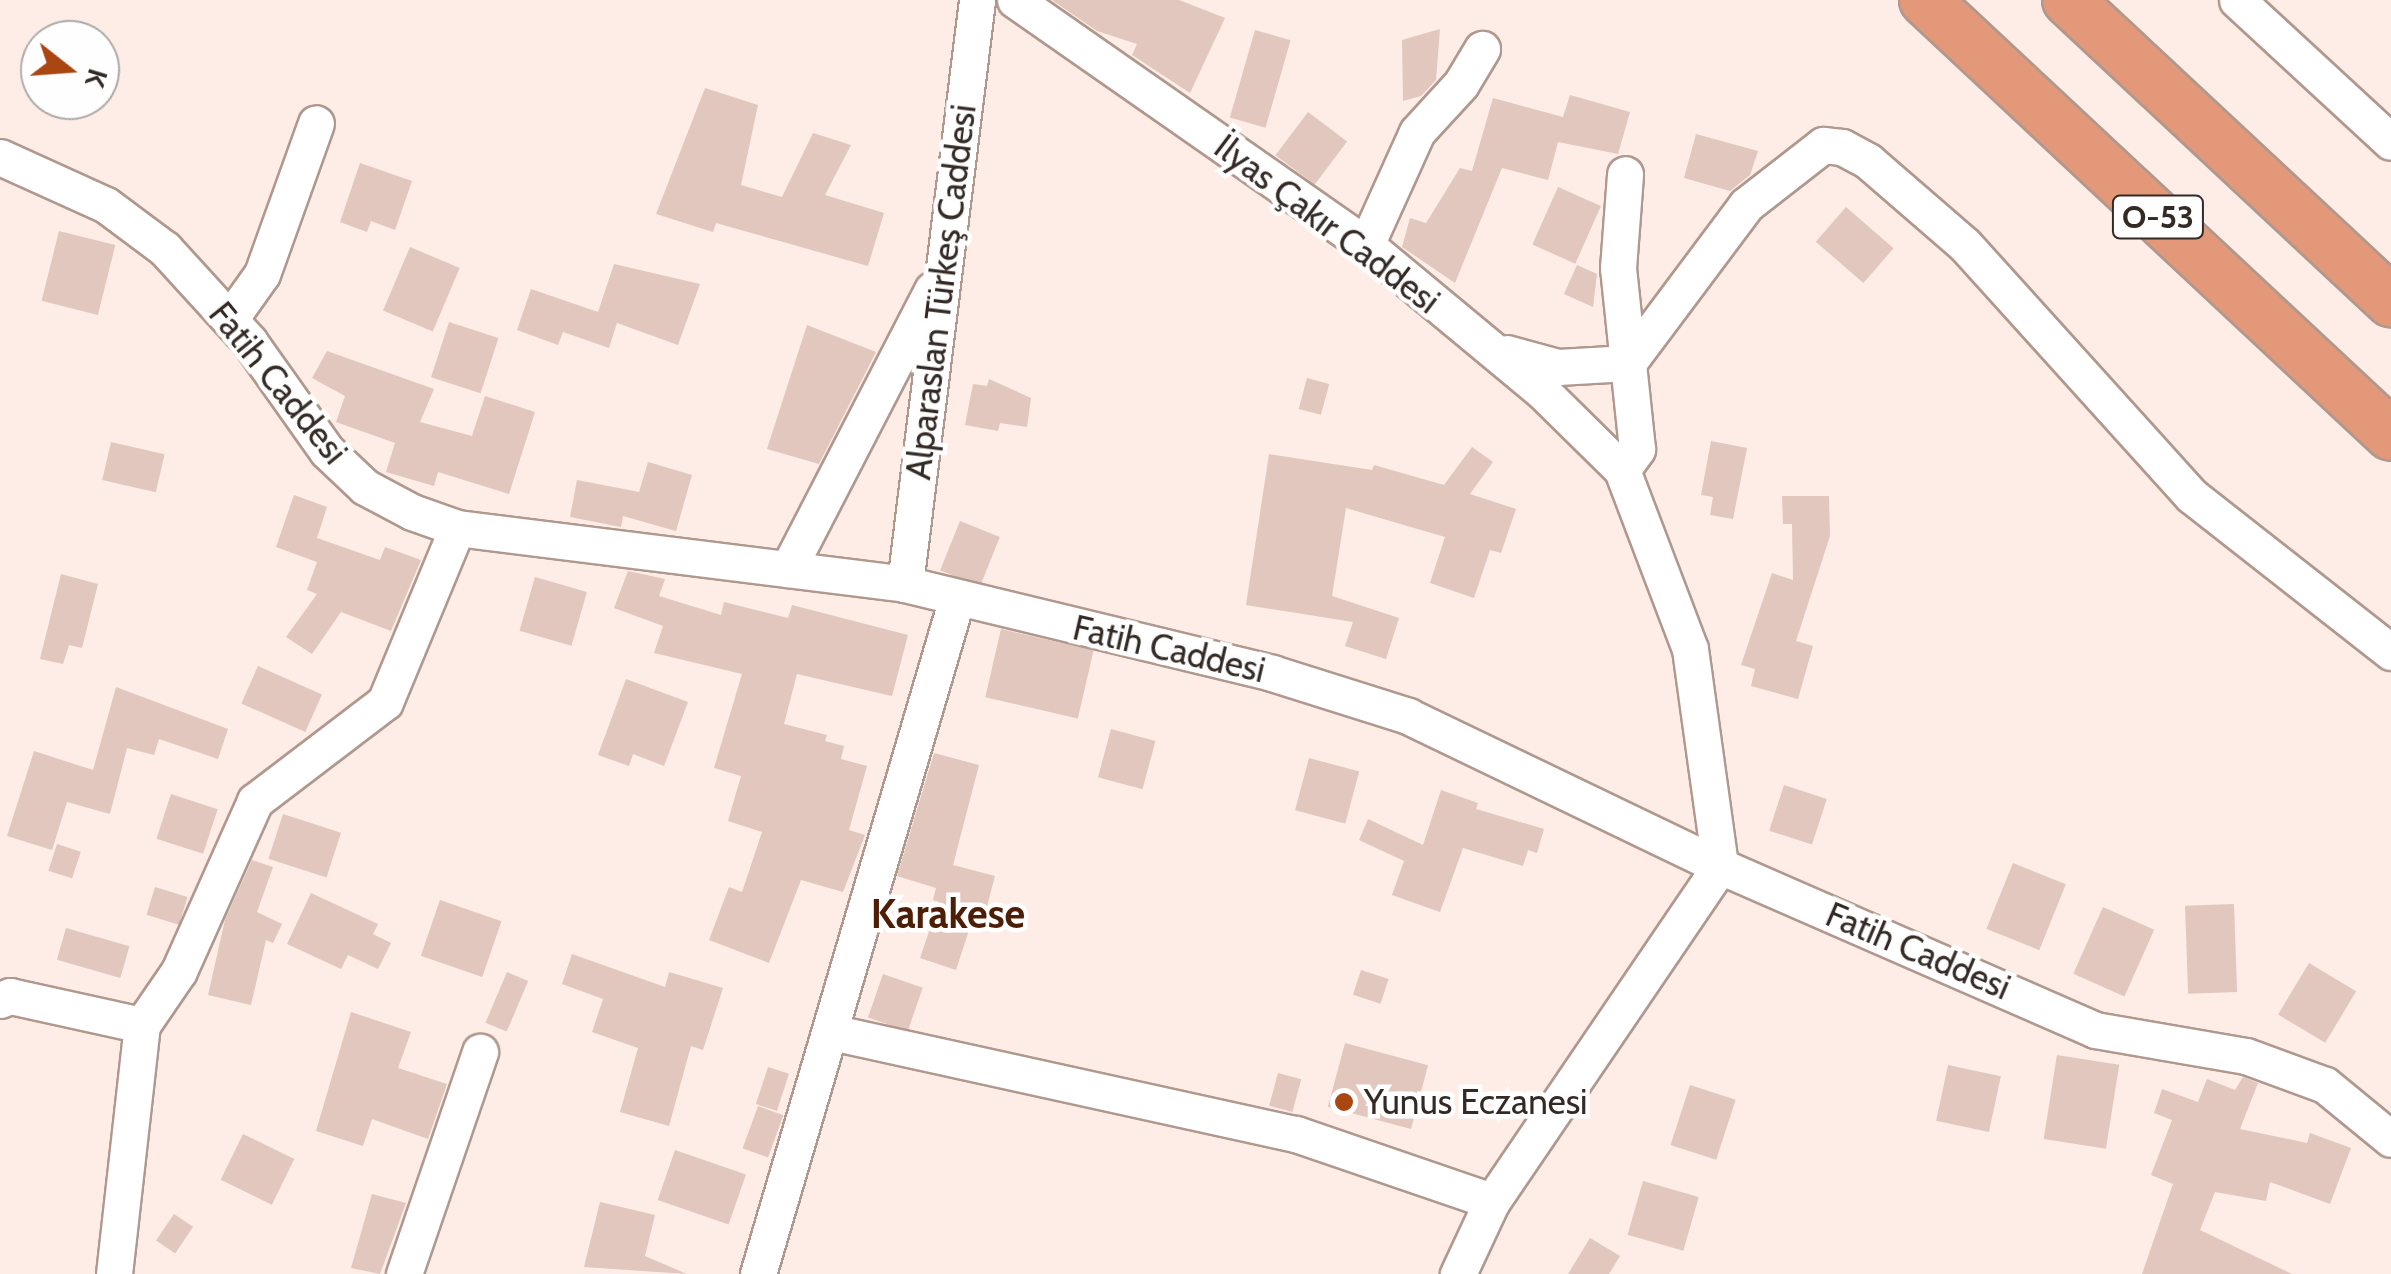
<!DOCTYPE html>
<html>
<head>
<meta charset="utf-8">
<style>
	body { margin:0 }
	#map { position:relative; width:2391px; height:1274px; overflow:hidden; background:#fdede6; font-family:Cabin,sans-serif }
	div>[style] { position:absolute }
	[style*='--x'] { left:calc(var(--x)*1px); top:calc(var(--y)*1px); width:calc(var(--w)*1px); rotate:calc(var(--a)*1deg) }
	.building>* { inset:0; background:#e1c7bd; transform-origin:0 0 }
	.roads { filter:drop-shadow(2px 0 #b0988e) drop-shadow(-2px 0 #b0988e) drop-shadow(0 2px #b0988e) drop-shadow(0 -2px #b0988e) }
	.minor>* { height:35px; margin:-17.5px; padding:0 17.5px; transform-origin:17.5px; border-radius:17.5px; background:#fff }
	.highway>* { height:50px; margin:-25px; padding:0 25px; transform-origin:25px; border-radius:25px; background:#e39879 }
	.dots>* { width:28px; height:28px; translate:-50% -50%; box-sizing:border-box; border:5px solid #fefefe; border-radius:50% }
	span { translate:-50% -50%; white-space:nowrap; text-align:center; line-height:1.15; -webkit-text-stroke:9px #fefefe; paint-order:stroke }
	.shield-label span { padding:2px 8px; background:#fefefe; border:2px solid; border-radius:8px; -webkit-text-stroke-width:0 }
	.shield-label { font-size:32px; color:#332a26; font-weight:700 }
	.street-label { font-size:35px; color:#332a26 }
	.poi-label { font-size:35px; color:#332a26 }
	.left { translate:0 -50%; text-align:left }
	.quarter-label { font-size:40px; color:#4e1d06; font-weight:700 }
	.north { position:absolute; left:20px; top:20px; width:100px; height:100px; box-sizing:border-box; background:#fefefe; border:2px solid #ada9a8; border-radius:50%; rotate:107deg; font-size:28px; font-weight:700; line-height:40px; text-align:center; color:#332a26 }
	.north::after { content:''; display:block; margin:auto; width:35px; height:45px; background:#aa4612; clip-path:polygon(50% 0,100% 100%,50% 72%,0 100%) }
</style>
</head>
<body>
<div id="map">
	<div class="building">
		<div style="clip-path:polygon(1052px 0,1179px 0,1225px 18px,1190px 93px,1132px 55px,1137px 44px,1097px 31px)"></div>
		<div style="clip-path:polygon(1440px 29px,1436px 80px,1421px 96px,1403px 101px,1402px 40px)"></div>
		<div style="left:1255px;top:30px;width:37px;height:91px;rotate:16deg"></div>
		<div style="clip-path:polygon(705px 88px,758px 105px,741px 185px,782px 197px,813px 133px,851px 145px,825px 195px,884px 213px,868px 266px,716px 223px,713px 232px,656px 214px)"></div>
		<div style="clip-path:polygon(1570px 95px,1630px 112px,1618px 154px,1558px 142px,1548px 180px,1502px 168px,1455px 283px,1402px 247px,1410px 218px,1426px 223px,1460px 168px,1472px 171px,1493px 98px,1563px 117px)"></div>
		<div style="left:1308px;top:112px;width:49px;height:54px;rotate:37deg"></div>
		<div style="clip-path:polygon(1696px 134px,1758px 151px,1750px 175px,1730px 191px,1684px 178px)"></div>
		<div style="clip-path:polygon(360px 163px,412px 181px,395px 230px,371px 221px,367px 232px,340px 222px)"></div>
		<div style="left:1558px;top:187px;width:47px;height:63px;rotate:24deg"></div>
		<div style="left:1846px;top:207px;width:63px;height:46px;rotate:41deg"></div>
		<div style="left:59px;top:231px;width:58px;height:72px;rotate:14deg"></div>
		<div style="left:410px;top:247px;width:54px;height:69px;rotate:23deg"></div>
		<div style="clip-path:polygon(614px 264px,700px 284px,678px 345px,617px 323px,609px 348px,563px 332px,558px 345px,517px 330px,531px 289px,598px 312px)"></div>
		<div style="clip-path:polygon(1577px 265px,1597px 274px,1593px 307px,1564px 294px)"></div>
		<div style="left:449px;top:322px;width:52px;height:58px;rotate:18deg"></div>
		<div style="clip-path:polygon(807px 325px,876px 352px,819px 464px,767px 449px)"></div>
		<div style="clip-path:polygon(327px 351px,434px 389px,420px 422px,472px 436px,485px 396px,535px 412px,509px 494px,438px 472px,434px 486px,386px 472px,395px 443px,336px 422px,345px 396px,312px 378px)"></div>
		<div style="left:1307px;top:378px;width:23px;height:32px;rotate:15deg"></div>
		<div style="clip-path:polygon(989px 379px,1031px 398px,1027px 427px,1000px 423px,998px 431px,965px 425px,973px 384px,987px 386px)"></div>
		<div style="clip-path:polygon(1711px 441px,1747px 448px,1733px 519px,1710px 515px,1713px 497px,1701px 495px)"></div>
		<div style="left:111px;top:442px;width:55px;height:39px;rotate:13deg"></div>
		<div style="clip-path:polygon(1472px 447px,1493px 462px,1470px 494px,1516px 509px,1501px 553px,1490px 550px,1474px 598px,1430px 583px,1445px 537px,1346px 508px,1332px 596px,1399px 618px,1386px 659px,1345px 646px,1353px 622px,1246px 605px,1269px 454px,1372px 470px,1374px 465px,1444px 485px)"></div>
		<div style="clip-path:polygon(648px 462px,692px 475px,676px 531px,623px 516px,621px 527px,570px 517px,577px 480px,639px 492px)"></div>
		<div style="clip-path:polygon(294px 495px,327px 507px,317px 538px,380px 560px,385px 547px,421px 560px,391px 631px,341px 612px,312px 654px,286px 637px,317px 594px,307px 590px,317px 562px,276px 547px)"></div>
		<div style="clip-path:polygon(1782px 496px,1829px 496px,1830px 536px,1796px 641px,1813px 646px,1798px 699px,1751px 686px,1755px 669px,1741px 665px,1772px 573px,1793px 580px,1792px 524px,1783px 524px)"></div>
		<div style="left:960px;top:521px;width:43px;height:53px;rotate:22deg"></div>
		<div style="clip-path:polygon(628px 571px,665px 579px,659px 596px,721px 615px,724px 602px,788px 618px,792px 605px,908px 635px,892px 696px,797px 674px,784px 724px,827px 735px,825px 741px,844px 746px,841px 759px,867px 766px,849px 830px,865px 835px,843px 892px,801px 880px,769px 963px,709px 940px,729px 887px,742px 892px,762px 832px,728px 821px,741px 776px,714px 768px,742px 674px,654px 653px,663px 626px,614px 608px)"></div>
		<div style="clip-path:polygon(61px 574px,98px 584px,82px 648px,69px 645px,63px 664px,40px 659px)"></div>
		<div style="left:535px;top:577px;width:54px;height:56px;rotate:16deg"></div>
		<div style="left:1001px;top:629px;width:95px;height:70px;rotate:13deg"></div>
		<div style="left:258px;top:666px;width:70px;height:41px;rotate:24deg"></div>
		<div style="clip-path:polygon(626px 679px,688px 702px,664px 766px,633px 754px,629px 766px,598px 755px)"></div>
		<div style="clip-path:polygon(116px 687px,228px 729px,218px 759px,159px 739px,154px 755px,127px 748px,110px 814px,67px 802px,52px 850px,7px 836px,34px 751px,93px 770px)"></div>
		<div style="left:1111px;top:729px;width:46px;height:50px;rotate:15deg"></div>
		<div style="clip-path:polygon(934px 753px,979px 765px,953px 865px,995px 876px,985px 914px,975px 912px,956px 970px,920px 958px,939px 902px,933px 900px,936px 888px,897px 876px)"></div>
		<div style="left:1309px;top:758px;width:52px;height:54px;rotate:15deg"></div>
		<div style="left:1784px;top:785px;width:45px;height:48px;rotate:18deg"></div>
		<div style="clip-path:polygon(1441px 790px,1478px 803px,1476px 809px,1544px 829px,1537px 853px,1528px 850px,1523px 866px,1463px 848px,1440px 912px,1392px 895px,1404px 861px,1359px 840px,1368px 819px,1423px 845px)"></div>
		<div style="left:171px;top:794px;width:49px;height:47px;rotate:18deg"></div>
		<div style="left:283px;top:814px;width:61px;height:47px;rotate:18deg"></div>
		<div style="left:57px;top:844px;width:25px;height:28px;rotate:18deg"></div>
		<div style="clip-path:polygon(252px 860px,273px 867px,257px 912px,282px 924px,273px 943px,266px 940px,251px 1005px,208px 995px,225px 920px)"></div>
		<div style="left:2013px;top:863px;width:57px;height:71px;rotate:22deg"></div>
		<div style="left:155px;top:887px;width:34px;height:29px;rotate:17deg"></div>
		<div style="clip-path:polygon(311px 893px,378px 924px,373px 934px,391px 943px,378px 969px,348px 955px,341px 969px,287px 944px)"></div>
		<div style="left:440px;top:900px;width:65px;height:59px;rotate:19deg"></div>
		<div style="left:2234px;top:904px;width:88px;height:49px;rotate:88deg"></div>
		<div style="left:2103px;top:907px;width:56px;height:73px;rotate:24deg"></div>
		<div style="left:66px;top:928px;width:66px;height:33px;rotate:16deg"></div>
		<div style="clip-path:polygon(572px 954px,665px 987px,669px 972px,723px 988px,703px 1050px,691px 1046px,669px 1126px,620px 1112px,638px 1048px,592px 1032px,603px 999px,562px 984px)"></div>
		<div style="left:2309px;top:963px;width:55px;height:60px;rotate:31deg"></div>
		<div style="left:1361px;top:970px;width:29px;height:26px;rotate:18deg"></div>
		<div style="left:507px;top:972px;width:23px;height:55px;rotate:23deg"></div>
		<div style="left:883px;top:974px;width:42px;height:46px;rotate:19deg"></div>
		<div style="clip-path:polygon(351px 1012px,411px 1032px,398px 1068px,447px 1084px,428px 1139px,372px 1119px,363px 1146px,316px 1131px)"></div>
		<div style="left:1345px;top:1043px;width:86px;height:66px;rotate:15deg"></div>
		<div style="left:2057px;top:1055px;width:63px;height:85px;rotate:9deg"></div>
		<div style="left:1948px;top:1065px;width:54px;height:57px;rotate:12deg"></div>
		<div style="left:768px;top:1067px;width:22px;height:39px;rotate:18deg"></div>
		<div style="left:1278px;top:1073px;width:24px;height:34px;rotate:15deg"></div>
		<div style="clip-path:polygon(2243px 1077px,2258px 1083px,2240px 1129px,2307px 1143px,2310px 1133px,2351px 1148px,2330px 1204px,2270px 1182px,2266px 1201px,2215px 1192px,2200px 1230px,2292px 1274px,2142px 1274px,2173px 1184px,2151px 1175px,2172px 1120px,2154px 1113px,2162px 1089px,2198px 1102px,2207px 1079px,2235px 1090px)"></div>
		<div style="left:1690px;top:1085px;width:48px;height:63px;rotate:18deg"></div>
		<div style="left:758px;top:1106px;width:27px;height:45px;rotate:20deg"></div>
		<div style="left:243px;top:1134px;width:57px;height:51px;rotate:26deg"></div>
		<div style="left:675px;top:1150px;width:75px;height:53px;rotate:19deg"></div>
		<div style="left:1643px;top:1181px;width:58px;height:56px;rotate:16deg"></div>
		<div style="clip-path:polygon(372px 1194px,406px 1203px,380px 1274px,351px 1268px)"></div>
		<div style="clip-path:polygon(600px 1202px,655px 1215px,645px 1256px,687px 1274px,584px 1267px)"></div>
		<div style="left:174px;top:1214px;width:23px;height:32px;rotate:34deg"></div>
		<div style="clip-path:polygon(1590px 1238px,1620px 1256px,1609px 1274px,1568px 1274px)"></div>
	</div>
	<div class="roads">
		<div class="minor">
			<div style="--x:1015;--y:0;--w:428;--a:34.9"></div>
			<div style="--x:1366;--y:245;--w:229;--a:39.7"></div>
			<div style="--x:1542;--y:391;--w:112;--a:44.6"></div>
			<div style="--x:1622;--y:470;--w:191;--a:69.2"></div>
			<div style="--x:1690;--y:649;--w:219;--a:82.1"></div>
			<div style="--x:1720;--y:866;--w:405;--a:124.2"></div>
			<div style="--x:1492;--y:1201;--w:81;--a:115"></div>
			<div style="--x:2237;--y:0;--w:209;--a:42.7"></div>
			<div style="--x:0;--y:157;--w:116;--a:24.4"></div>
			<div style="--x:106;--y:205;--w:74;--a:36.7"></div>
			<div style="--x:165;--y:249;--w:125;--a:47.6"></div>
			<div style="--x:249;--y:341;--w:135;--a:54.7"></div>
			<div style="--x:327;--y:451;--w:52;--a:43.5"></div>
			<div style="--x:365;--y:487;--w:53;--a:28"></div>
			<div style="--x:412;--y:512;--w:48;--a:19.6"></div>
			<div style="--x:457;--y:528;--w:451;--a:7.1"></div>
			<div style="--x:905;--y:584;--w:378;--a:13.6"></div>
			<div style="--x:1272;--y:673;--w:143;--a:17.5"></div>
			<div style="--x:1408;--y:716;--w:346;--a:25.7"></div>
			<div style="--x:1720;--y:866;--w:409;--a:23.6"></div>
			<div style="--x:2095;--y:1030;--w:153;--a:9.8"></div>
			<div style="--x:2246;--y:1056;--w:84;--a:20.2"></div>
			<div style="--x:2325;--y:1085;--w:85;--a:39.3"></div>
			<div style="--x:1366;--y:245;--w:124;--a:-65.7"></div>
			<div style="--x:1417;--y:132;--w:65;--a:-47.5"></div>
			<div style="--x:1461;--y:84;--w:41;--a:-59"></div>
			<div style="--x:230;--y:319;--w:55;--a:-54.6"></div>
			<div style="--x:262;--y:274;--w:160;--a:-70.3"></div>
			<div style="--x:1507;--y:353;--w:53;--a:15.4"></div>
			<div style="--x:1558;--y:367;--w:70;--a:-3.3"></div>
			<div style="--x:1628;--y:363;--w:96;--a:-96"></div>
			<div style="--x:1618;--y:268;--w:94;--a:-85.7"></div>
			<div style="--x:1622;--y:470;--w:26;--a:-54"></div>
			<div style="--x:1637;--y:449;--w:86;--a:-96"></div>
			<div style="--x:1628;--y:363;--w:197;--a:-53.2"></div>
			<div style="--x:1746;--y:205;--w:98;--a:-37.9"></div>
			<div style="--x:1823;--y:145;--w:19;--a:6"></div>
			<div style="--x:1842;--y:147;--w:30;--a:28"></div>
			<div style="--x:1868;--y:161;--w:128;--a:40.9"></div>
			<div style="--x:1965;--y:245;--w:338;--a:47.9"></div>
			<div style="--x:2192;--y:496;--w:253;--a:38.1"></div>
			<div style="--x:788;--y:569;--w:314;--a:-62.7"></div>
			<div style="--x:905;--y:584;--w:588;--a:-82.97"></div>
			<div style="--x:0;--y:1000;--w:11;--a:-22"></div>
			<div style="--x:10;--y:996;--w:135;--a:12.4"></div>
			<div style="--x:831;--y:1032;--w:476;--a:12.4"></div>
			<div style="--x:1296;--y:1134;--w:207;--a:18.9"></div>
			<div style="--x:114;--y:1274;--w:251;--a:-83.6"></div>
			<div style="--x:142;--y:1025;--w:65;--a:-55.6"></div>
			<div style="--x:179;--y:971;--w:186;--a:-65.9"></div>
			<div style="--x:255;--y:801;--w:163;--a:-37.3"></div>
			<div style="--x:385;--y:702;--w:188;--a:-67.5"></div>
			<div style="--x:404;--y:1274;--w:235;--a:-71.1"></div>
			<div style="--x:758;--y:1274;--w:705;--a:-73.6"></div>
		</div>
		<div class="highway">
			<div style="--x:1925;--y:0;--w:637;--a:43.03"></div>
			<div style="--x:2068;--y:0;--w:442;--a:43"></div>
		</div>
	</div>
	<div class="dots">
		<div style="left:1344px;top:1102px;background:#aa4612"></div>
	</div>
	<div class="shield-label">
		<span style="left:2158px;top:217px">O-53</span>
	</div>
	<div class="street-label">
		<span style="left:1327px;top:224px;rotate:37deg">İlyas Çakır Caddesi</span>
		<span style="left:941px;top:292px;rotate:-83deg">Alparaslan Türkeş Caddesi</span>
		<span style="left:278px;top:383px;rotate:51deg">Fatih Caddesi</span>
		<span style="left:1169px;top:649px;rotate:13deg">Fatih Caddesi</span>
		<span style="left:1918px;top:951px;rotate:23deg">Fatih Caddesi</span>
	</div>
	<div class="poi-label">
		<span class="left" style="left:1364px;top:1102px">Yunus Eczanesi</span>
	</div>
	<div class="quarter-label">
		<span style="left:948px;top:914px">Karakese</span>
	</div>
	<div class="north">K</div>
</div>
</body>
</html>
